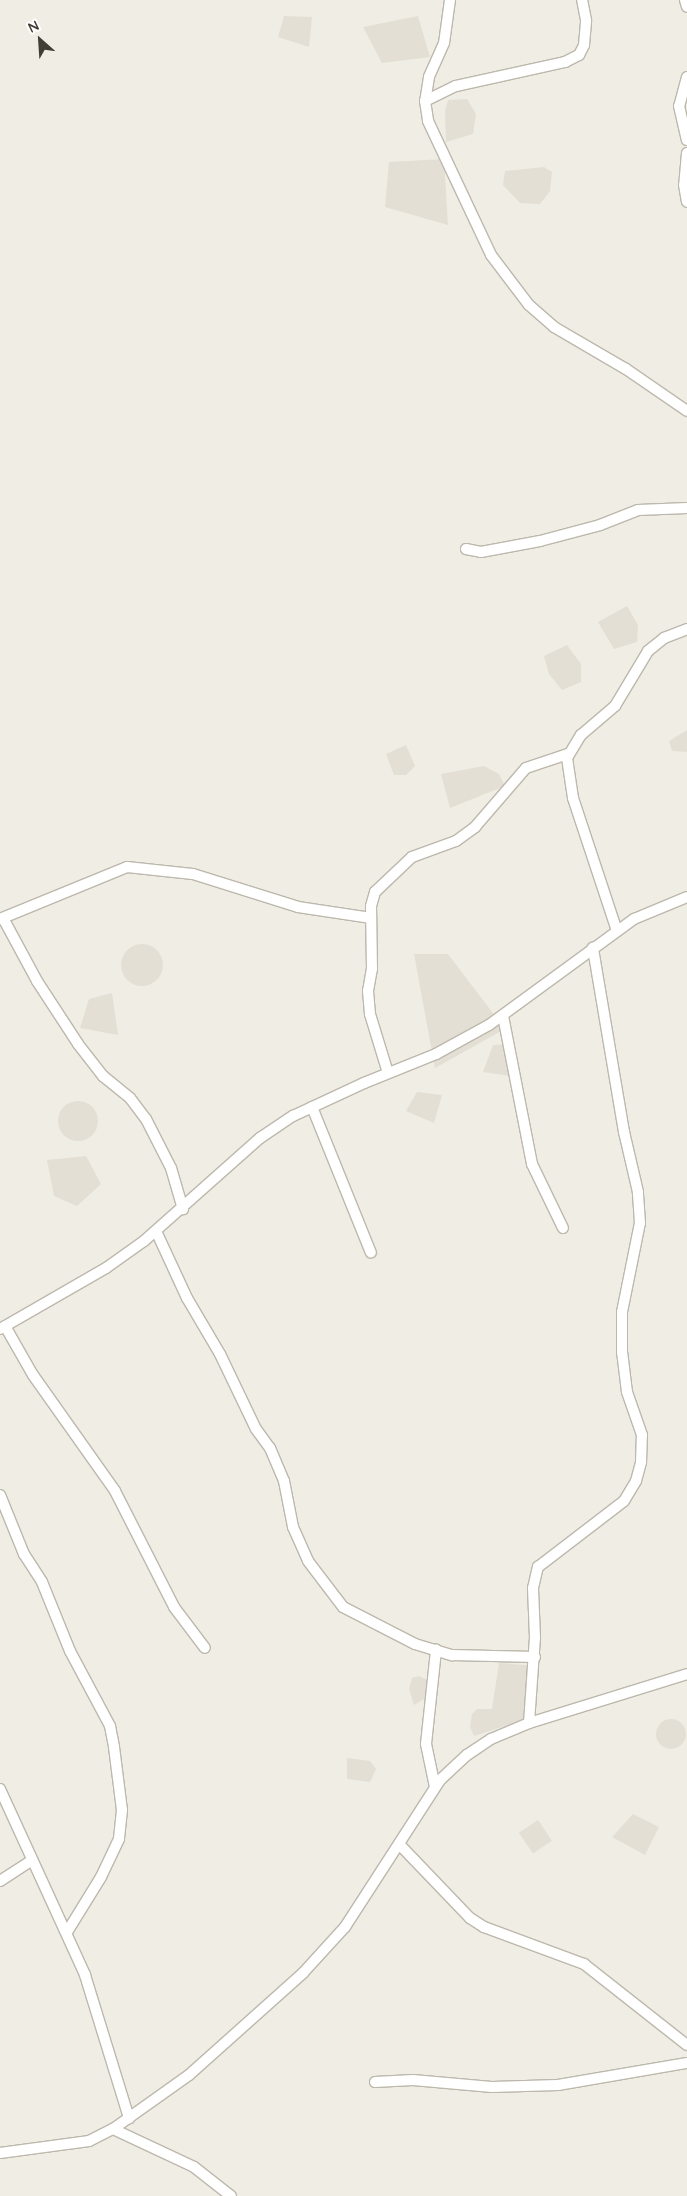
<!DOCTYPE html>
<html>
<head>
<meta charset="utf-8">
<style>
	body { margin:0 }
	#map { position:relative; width:687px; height:2196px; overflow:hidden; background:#f0ede5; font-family:Quicksand,sans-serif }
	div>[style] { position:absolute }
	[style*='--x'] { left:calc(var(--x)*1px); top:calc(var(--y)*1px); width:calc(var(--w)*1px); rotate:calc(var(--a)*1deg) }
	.residential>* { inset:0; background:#e3dfd4; transform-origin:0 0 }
	.round { border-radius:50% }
	.roads { filter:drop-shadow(1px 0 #bdb8ac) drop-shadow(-1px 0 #bdb8ac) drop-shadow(0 1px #bdb8ac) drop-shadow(0 -1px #bdb8ac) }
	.street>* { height:10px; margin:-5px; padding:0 5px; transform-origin:5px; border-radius:5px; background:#fff }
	span { translate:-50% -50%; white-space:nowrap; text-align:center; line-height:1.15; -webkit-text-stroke:4px #fff; paint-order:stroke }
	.north { position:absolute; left:15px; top:15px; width:50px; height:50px; -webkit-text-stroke:4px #fff; paint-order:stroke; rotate:334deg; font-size:14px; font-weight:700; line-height:20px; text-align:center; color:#423d35 }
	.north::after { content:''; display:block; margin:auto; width:18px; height:22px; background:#423d35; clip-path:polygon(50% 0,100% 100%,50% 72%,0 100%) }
</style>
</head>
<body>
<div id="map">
	<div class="residential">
		<div style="clip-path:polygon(284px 16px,312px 17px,309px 47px,278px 37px)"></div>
		<div style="clip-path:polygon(418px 16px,430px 57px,382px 63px,363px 27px)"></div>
		<div style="clip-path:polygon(467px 99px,476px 114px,473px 134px,446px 142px,445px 111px,448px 100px)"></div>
		<div style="clip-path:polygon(444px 159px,448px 225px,385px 207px,389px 162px)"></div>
		<div style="clip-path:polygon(544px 167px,552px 172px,550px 191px,540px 204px,520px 203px,503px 185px,505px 171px)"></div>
		<div style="clip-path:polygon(627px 606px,638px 625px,637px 642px,614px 649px,598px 622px)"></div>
		<div style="clip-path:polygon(567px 645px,581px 664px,581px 682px,562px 690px,549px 674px,544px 656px)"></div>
		<div style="clip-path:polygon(687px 730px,687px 752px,672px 751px,669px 741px)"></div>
		<div style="clip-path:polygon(406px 745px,415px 766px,406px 775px,394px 775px,386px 754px)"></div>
		<div style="clip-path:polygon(484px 766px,499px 774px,505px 786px,450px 808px,441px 774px)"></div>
		<div class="round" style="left:121px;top:944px;width:42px;height:42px"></div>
		<div style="clip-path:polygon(414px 954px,448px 954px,505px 1029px,435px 1068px)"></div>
		<div style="clip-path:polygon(112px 993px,118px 1035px,80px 1028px,89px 999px)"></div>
		<div style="clip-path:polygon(513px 1044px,516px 1077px,483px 1072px,493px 1045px)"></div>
		<div style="clip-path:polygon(417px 1092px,442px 1095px,434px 1123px,406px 1111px)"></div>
		<div class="round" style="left:58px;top:1101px;width:40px;height:40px"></div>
		<div style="clip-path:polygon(86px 1156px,101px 1184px,77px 1206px,54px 1196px,47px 1160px)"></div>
		<div style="clip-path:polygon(499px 1663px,537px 1666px,534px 1717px,474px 1736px,470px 1727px,472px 1714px,477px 1709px,492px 1709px)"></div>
		<div style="clip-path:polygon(419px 1676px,432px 1682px,433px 1694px,414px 1705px,409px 1689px,412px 1678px)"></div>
		<div class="round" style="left:656px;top:1719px;width:30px;height:30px"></div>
		<div style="clip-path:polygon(347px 1758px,370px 1761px,376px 1769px,370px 1782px,347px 1779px)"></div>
		<div style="clip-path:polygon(633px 1814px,659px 1827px,645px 1855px,612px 1837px)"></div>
		<div style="left:538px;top:1820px;width:25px;height:23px;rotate:56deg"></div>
	</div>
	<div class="roads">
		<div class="street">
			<div style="--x:450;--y:0;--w:43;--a:97.9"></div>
			<div style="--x:444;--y:43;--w:37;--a:114"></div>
			<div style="--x:429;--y:77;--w:24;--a:99"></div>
			<div style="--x:425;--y:101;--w:20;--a:81"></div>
			<div style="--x:428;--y:121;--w:148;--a:64.8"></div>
			<div style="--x:491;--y:255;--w:63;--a:52.8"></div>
			<div style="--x:529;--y:305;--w:33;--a:41"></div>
			<div style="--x:554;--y:327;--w:83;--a:30.3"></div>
			<div style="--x:626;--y:369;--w:74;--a:34.5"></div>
			<div style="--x:685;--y:0;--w:7;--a:74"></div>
			<div style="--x:687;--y:77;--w:30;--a:105"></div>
			<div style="--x:679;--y:106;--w:35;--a:77"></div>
			<div style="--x:425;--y:101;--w:34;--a:-26"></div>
			<div style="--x:456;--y:86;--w:112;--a:-12.4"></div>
			<div style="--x:565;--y:62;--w:16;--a:-27"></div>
			<div style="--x:579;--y:55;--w:11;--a:-63"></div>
			<div style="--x:584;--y:45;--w:25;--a:-85"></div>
			<div style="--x:586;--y:20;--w:20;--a:-101"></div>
			<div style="--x:687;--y:153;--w:32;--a:95"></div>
			<div style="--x:684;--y:185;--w:17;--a:80"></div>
			<div style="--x:466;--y:549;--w:15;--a:11"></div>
			<div style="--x:481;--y:552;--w:60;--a:-10.6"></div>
			<div style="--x:540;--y:541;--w:62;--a:-14.9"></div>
			<div style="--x:600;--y:525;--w:41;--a:-21.5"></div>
			<div style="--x:638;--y:510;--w:49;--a:-2.3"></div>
			<div style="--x:3;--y:918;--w:72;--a:61.6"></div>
			<div style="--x:37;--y:981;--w:75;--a:56.9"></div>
			<div style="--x:78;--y:1044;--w:41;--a:52"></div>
			<div style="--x:103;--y:1076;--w:35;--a:39"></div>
			<div style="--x:130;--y:1098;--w:26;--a:53"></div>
			<div style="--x:146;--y:1119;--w:55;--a:63"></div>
			<div style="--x:171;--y:1168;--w:43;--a:73.7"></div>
			<div style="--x:0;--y:919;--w:137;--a:-22.3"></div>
			<div style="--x:127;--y:867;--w:66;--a:6.1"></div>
			<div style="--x:193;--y:874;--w:110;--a:17.4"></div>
			<div style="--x:298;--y:907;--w:74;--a:8.6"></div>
			<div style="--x:617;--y:931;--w:140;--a:-108.3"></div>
			<div style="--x:573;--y:798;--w:40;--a:-98.5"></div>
			<div style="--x:567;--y:758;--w:27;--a:-59"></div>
			<div style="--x:581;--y:735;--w:45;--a:-40.5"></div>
			<div style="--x:615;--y:706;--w:64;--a:-59"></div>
			<div style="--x:648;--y:651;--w:21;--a:-39"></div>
			<div style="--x:664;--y:638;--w:25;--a:-21"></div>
			<div style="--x:503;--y:1016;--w:151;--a:78.9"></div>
			<div style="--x:532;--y:1164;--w:71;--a:64.2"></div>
			<div style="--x:388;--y:1073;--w:62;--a:-107"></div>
			<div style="--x:370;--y:1014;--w:23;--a:-95"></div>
			<div style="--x:368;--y:991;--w:22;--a:-80"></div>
			<div style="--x:372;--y:969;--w:63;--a:-90.9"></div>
			<div style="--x:371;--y:906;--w:15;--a:-74"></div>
			<div style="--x:375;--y:892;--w:51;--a:-43.4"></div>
			<div style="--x:412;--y:857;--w:47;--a:-20"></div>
			<div style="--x:456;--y:841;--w:24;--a:-36"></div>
			<div style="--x:475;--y:827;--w:78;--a:-49.2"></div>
			<div style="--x:526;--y:768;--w:44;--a:-18.4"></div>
			<div style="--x:312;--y:1107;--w:157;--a:68"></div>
			<div style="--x:156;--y:1231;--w:74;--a:65.2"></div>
			<div style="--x:187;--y:1298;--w:65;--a:59.5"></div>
			<div style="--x:220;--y:1354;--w:83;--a:64.4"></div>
			<div style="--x:256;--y:1429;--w:24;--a:54"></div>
			<div style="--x:270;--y:1448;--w:36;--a:67"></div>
			<div style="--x:284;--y:1481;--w:47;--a:78.9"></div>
			<div style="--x:293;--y:1527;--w:37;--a:66"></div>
			<div style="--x:308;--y:1561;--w:58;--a:52.7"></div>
			<div style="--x:343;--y:1607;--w:81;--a:27.2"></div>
			<div style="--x:415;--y:1644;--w:39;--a:17"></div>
			<div style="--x:452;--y:1655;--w:83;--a:1.4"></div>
			<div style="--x:5;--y:1326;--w:56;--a:60.3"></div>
			<div style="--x:33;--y:1375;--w:142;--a:54.7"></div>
			<div style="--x:115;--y:1491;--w:130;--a:63"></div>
			<div style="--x:174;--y:1607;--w:51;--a:52.9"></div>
			<div style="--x:0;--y:1329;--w:122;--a:-29.9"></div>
			<div style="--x:106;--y:1268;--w:47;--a:-35.4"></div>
			<div style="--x:144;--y:1241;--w:155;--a:-41.6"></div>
			<div style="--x:260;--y:1138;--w:40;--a:-34"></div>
			<div style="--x:293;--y:1116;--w:78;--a:-24.9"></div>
			<div style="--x:364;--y:1083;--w:78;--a:-21.9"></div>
			<div style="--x:436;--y:1054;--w:60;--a:-28.7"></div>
			<div style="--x:489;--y:1025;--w:180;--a:-36.2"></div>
			<div style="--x:634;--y:919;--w:57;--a:-22.5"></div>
			<div style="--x:0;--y:1495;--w:64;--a:67.9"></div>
			<div style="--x:24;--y:1554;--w:33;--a:57"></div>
			<div style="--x:42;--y:1582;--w:74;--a:67.9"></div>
			<div style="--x:70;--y:1651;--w:85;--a:61.9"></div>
			<div style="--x:110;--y:1726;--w:21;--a:79"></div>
			<div style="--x:114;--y:1747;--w:64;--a:82.8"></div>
			<div style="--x:122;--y:1810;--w:29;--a:96"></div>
			<div style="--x:119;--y:1839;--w:42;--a:115.3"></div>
			<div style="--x:101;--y:1877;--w:65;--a:121.7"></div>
			<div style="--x:529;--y:1723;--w:85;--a:-86"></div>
			<div style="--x:535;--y:1638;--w:50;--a:-92.3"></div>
			<div style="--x:533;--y:1588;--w:22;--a:-77"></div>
			<div style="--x:538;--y:1567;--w:108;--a:-37.5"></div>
			<div style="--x:624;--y:1501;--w:23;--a:-59"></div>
			<div style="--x:636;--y:1481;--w:20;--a:-75"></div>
			<div style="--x:641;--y:1462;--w:27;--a:-88"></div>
			<div style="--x:642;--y:1435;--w:46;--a:-109.2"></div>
			<div style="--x:627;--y:1392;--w:39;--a:-97"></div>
			<div style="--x:622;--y:1353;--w:41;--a:-90"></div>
			<div style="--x:622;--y:1312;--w:91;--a:-78.6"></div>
			<div style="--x:640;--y:1223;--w:31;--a:-94"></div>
			<div style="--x:638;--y:1192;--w:62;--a:-103.1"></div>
			<div style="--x:624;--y:1132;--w:187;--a:-99.6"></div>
			<div style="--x:435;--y:1787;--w:44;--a:-101.8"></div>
			<div style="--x:426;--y:1744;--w:95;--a:-83.9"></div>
			<div style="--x:0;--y:1789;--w:205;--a:65.4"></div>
			<div style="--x:85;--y:1975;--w:150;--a:72.9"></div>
			<div style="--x:399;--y:1844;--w:103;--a:46.2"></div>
			<div style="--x:470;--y:1918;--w:17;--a:33"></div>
			<div style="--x:484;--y:1927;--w:107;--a:20.3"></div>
			<div style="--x:584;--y:1964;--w:131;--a:38.2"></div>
			<div style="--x:0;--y:1881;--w:37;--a:-33"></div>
			<div style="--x:375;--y:2082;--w:38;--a:-3"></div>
			<div style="--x:413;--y:2080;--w:79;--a:5.1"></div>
			<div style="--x:492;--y:2087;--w:66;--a:-1.7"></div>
			<div style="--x:558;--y:2085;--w:131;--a:-9.7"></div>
			<div style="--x:113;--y:2129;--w:89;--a:25.1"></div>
			<div style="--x:194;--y:2167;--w:47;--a:38.1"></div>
			<div style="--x:0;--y:2153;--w:90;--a:-7.7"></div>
			<div style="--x:89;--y:2141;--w:27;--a:-27"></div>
			<div style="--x:113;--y:2129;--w:93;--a:-35.4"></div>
			<div style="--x:189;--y:2075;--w:153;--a:-41.8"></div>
			<div style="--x:303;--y:1973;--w:62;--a:-47.6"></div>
			<div style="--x:345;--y:1927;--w:175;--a:-57.1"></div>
			<div style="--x:440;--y:1780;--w:37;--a:-43"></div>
			<div style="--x:467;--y:1755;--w:29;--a:-34"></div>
			<div style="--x:491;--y:1739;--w:41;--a:-22.8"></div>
			<div style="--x:529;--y:1723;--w:165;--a:-17.2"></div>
		</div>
	</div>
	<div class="north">N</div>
</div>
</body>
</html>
